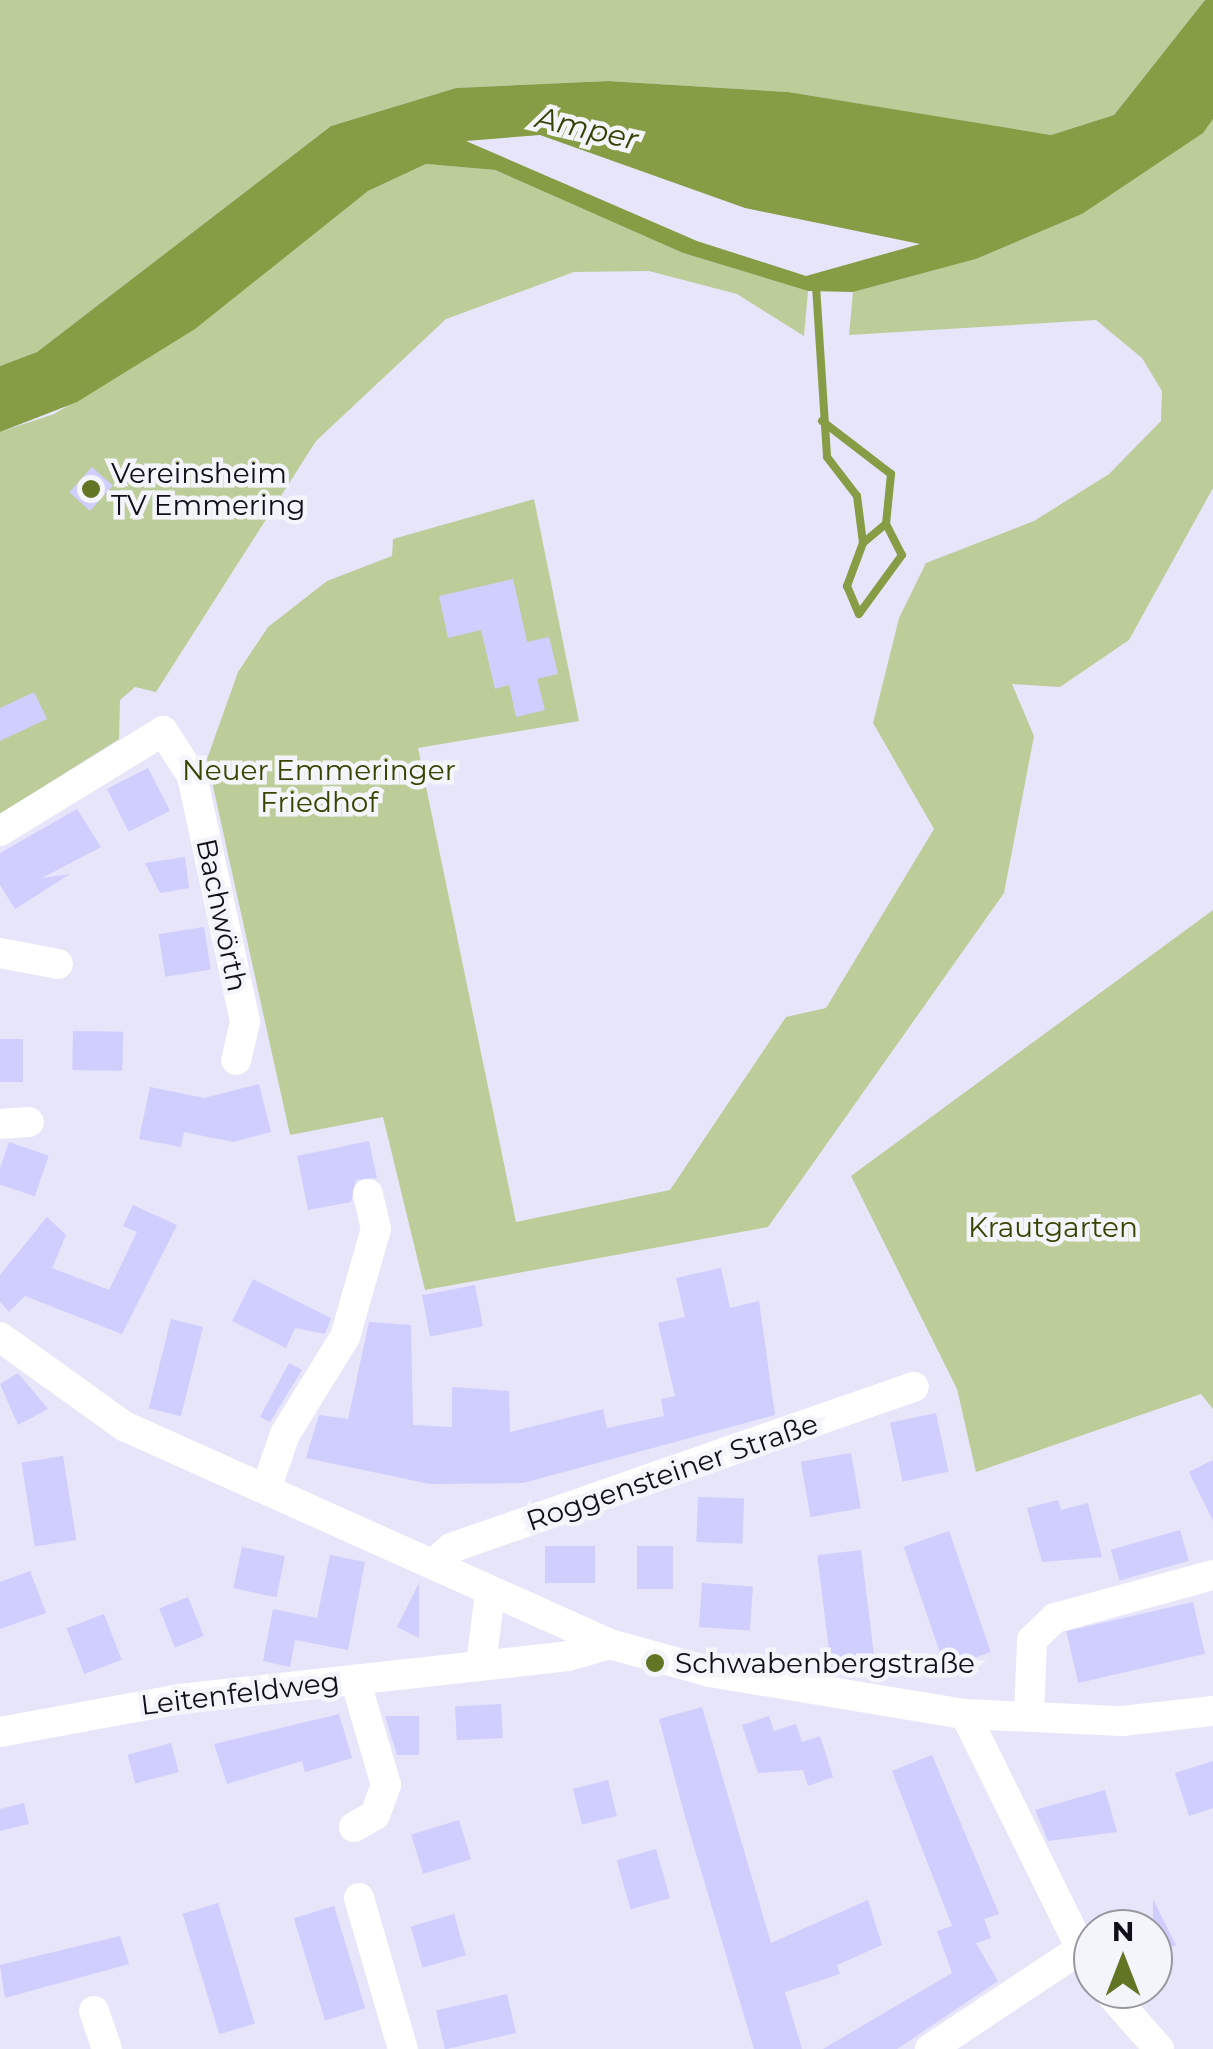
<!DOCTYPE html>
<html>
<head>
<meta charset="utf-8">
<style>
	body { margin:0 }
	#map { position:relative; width:1213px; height:2049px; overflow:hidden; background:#e6e5fa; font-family:Montserrat,sans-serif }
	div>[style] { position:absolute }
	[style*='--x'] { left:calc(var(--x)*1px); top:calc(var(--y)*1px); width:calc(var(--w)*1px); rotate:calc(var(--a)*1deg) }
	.green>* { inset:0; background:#bdcd99 }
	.water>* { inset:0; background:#869d46 }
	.stream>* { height:8px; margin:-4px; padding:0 4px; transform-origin:4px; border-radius:4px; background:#869d46 }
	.building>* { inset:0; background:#d0cdff; transform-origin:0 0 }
	.minor>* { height:30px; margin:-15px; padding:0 15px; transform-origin:15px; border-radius:15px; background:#fff }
	.dots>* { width:28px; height:28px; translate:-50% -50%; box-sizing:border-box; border:5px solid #f4f4fb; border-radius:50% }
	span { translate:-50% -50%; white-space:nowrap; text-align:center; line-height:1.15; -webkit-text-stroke:9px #f4f4fb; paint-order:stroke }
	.poi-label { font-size:28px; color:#100f1a }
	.left { translate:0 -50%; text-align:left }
	.park-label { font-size:28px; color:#364400 }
	.street-label { font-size:28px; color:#100f1a }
	.water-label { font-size:30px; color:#344200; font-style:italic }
	.north { position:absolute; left:1073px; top:1909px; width:100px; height:100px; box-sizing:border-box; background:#f4f4fb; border:2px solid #9998a1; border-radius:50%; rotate:0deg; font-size:28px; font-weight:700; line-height:40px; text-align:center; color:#100f1a }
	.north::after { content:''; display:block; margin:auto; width:35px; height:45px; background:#617524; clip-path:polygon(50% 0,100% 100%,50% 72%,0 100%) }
</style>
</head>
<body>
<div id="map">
	<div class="green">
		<div style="clip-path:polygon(0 0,1205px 0,1114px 115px,1051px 135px,787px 92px,608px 81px,456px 88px,331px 126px,37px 352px,0 366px)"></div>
		<div style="clip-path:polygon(1213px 119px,1213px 488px,1129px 640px,1060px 687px,1012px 684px,1034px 736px,1004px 893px,768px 1227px,425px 1290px,383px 1117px,290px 1135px,207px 759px,238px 672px,268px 627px,327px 581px,392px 556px,393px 539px,534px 499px,579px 721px,418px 748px,516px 1222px,670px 1190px,786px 1017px,826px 1008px,934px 829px,873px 723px,899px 618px,926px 563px,1034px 521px,1109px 474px,1161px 421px,1162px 391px,1142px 358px,1096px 320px,849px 335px,853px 292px,976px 259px,1082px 214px)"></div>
		<div style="clip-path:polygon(426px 164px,495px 170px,683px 253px,808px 291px,804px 336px,737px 294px,649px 271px,574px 272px,446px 319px,316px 441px,156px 692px,135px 687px,120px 700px,119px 739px,0 814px,0 432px,54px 414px,144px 360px,368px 191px)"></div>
		<div style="clip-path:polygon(1213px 910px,1213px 1409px,1201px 1394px,976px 1472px,957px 1389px,851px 1176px)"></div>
	</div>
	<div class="water">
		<div style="clip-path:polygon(evenodd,1205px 0,1213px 0,1213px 119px,1203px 133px,1082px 214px,976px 259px,853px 292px,808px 291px,683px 253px,495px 170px,426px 164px,368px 191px,195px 329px,77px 402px,0 432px,0 366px,37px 352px,331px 126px,456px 88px,608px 81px,788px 92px,1051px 135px,1114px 115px,1205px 0,540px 135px,745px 208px,920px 244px,806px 276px,697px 241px,466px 141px,540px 135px)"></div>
	</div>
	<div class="stream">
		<div style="--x:816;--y:286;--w:171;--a:86.3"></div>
		<div style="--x:827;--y:457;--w:49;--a:52.4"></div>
		<div style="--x:857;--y:496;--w:47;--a:82.7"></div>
		<div style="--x:863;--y:543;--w:46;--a:110.4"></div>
		<div style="--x:847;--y:586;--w:30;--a:67"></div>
		<div style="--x:822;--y:421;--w:87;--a:37.5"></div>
		<div style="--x:891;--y:474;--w:50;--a:95.7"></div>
		<div style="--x:886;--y:524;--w:35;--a:63"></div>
		<div style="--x:902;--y:555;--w:73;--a:126.1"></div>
		<div style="--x:863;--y:543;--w:30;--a:-40"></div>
	</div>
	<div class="building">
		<div style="left:92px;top:467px;width:28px;height:34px;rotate:42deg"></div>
		<div style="clip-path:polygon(513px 579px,527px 642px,549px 637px,558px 674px,537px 679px,545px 710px,516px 717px,509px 685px,495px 689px,481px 630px,448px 638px,439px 596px)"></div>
		<div style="clip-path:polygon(34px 692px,47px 719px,0 741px,0 708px)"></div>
		<div style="left:148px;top:768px;width:48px;height:46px;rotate:63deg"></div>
		<div style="clip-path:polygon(77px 809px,101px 847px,42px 878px,70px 874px,15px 909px,0 885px,0 853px)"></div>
		<div style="clip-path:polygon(185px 857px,189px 888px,160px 893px,145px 863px)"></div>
		<div style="left:204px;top:927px;width:43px;height:46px;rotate:81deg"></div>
		<div style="left:73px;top:1031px;width:50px;height:39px;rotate:1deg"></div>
		<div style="left:0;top:1039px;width:23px;height:43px"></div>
		<div style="clip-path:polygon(259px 1084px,271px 1132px,233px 1142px,184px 1132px,181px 1147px,139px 1139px,150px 1087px,204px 1098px)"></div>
		<div style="clip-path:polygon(369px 1141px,377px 1178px,356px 1180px,351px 1202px,308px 1210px,297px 1156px)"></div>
		<div style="left:9px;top:1142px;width:42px;height:43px;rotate:19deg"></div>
		<div style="clip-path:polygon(133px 1205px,177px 1225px,122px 1334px,25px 1296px,9px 1312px,0 1302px,0 1275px,47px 1217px,66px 1235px,52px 1268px,109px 1290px,137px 1232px,123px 1226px)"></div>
		<div style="clip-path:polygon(721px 1268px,730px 1308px,759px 1301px,775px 1415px,523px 1483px,430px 1484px,306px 1458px,319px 1415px,348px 1419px,369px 1322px,411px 1325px,413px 1425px,452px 1427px,452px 1387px,509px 1391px,510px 1432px,603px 1409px,607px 1428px,664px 1416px,661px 1399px,675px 1396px,658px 1323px,685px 1317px,676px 1278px)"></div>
		<div style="clip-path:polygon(253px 1279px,331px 1318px,325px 1334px,295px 1328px,286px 1348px,232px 1321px)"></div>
		<div style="left:475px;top:1285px;width:42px;height:54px;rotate:79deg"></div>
		<div style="left:171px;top:1319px;width:33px;height:92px;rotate:14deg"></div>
		<div style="clip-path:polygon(289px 1363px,302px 1370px,270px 1422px,260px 1417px)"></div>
		<div style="clip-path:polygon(18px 1373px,48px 1409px,18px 1425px,0 1384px)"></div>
		<div style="left:936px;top:1413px;width:60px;height:47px;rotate:78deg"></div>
		<div style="left:851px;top:1453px;width:56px;height:51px;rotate:80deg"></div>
		<div style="left:63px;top:1456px;width:85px;height:42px;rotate:81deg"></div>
		<div style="clip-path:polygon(1213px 1460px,1213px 1521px,1189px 1472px)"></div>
		<div style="left:698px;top:1497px;width:46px;height:45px;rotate:2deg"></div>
		<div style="clip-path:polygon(1058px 1500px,1061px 1510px,1088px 1503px,1102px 1557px,1042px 1562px,1027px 1508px)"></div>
		<div style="left:1180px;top:1530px;width:32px;height:72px;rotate:74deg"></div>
		<div style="left:949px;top:1531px;width:128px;height:48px;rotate:71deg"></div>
		<div style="left:545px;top:1546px;width:50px;height:37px"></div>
		<div style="left:637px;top:1546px;width:36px;height:43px"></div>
		<div style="left:242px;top:1547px;width:44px;height:42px;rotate:12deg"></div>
		<div style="left:861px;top:1550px;width:114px;height:44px;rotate:83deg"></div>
		<div style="clip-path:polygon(330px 1555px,365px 1562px,348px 1650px,295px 1640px,290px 1667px,263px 1661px,273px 1609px,317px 1618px)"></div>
		<div style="clip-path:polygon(30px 1571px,46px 1613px,0 1629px,0 1582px)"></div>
		<div style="clip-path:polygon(419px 1583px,419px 1638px,397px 1627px)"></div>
		<div style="left:702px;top:1583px;width:51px;height:44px;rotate:4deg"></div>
		<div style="left:188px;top:1597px;width:42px;height:31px;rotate:68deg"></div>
		<div style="left:1193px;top:1602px;width:53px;height:130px;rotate:77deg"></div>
		<div style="left:104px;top:1614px;width:49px;height:40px;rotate:69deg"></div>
		<div style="left:501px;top:1704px;width:34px;height:46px;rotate:87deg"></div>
		<div style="clip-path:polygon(702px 1707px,771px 1943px,868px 1900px,882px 1945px,837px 1965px,840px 1974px,785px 1992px,802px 2049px,754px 2049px,686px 1820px,659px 1719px)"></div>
		<div style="clip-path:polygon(339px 1714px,352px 1758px,305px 1772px,302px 1761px,227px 1784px,214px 1744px)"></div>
		<div style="clip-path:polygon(385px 1716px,419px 1716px,419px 1755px,397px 1755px)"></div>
		<div style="clip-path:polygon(769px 1716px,774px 1731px,796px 1724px,802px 1742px,820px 1736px,833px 1777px,808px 1786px,803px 1770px,758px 1773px,742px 1725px)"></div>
		<div style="left:171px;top:1743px;width:30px;height:45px;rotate:75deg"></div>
		<div style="clip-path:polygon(932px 1755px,999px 1914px,984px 1919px,991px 1938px,976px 1943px,998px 1981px,897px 2049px,823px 2049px,952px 1973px,937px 1931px,952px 1926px,892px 1771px)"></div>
		<div style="clip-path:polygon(1213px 1761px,1213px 1808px,1189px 1816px,1175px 1773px)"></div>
		<div style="left:608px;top:1780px;width:37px;height:36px;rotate:76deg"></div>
		<div style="clip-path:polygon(1105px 1790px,1117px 1832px,1048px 1841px,1035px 1810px)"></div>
		<div style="clip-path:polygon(24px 1803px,29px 1824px,0 1831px,0 1809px)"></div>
		<div style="left:459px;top:1820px;width:41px;height:50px;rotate:73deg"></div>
		<div style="left:656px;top:1849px;width:51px;height:41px;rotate:74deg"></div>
		<div style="clip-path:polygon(1153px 1899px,1176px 1945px,1153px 1957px)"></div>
		<div style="left:218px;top:1903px;width:126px;height:37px;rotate:73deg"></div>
		<div style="left:334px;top:1906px;width:107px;height:42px;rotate:73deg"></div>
		<div style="left:454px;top:1914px;width:43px;height:45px;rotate:74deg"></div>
		<div style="clip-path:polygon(120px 1936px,129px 1964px,5px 1998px,0 1965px)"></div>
		<div style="left:507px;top:1994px;width:40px;height:73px;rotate:77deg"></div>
	</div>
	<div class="minor">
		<div style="--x:0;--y:831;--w:191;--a:-31.5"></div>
		<div style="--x:163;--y:731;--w:54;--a:57.2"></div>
		<div style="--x:192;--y:776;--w:252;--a:77.8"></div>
		<div style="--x:245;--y:1022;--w:39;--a:103"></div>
		<div style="--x:0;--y:953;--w:59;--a:10.7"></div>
		<div style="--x:0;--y:1124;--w:29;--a:-4"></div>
		<div style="--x:0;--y:1337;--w:153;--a:35.7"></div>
		<div style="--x:124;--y:1426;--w:533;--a:24.16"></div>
		<div style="--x:610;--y:1644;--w:104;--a:15.6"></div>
		<div style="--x:710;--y:1672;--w:258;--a:9.4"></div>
		<div style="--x:965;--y:1714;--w:157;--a:2.6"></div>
		<div style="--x:1122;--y:1721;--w:92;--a:-6.3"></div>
		<div style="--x:266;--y:1489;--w:58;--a:-70.9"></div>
		<div style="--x:285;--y:1434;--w:114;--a:-58.3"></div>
		<div style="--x:345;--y:1337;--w:112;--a:-74"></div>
		<div style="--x:376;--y:1229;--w:36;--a:-103"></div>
		<div style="--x:434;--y:1563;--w:23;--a:-41"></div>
		<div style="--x:451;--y:1548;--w:490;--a:-19.2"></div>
		<div style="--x:481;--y:1665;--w:73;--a:-82.9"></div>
		<div style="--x:965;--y:1714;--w:289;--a:63.7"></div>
		<div style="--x:1029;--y:1716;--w:76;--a:-87.7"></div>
		<div style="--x:1032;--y:1640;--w:32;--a:-44"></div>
		<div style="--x:1055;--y:1618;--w:164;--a:-15.2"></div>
		<div style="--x:0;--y:1732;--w:183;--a:-10.4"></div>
		<div style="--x:180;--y:1699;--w:390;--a:-6.3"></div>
		<div style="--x:568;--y:1656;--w:44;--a:-15.9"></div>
		<div style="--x:354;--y:1827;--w:24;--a:-30"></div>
		<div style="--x:375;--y:1815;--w:32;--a:-70"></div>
		<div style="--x:386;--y:1785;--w:110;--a:-106.3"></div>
		<div style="--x:359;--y:1898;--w:157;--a:73.8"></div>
		<div style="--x:1106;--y:1989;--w:80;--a:48.5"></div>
		<div style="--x:94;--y:2011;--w:40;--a:71.1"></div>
		<div style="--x:930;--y:2049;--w:175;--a:-33.6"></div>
	</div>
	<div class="dots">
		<div style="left:91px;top:489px;background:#617524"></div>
		<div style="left:655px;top:1663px;background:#617524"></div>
	</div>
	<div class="poi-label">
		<span class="left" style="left:111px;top:489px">Vereinsheim<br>TV Emmering</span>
		<span class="left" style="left:675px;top:1663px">Schwabenbergstraße</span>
	</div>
	<div class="park-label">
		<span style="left:319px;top:786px">Neuer Emmeringer<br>Friedhof</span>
		<span style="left:1053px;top:1227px">Krautgarten</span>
	</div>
	<div class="street-label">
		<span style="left:222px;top:915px;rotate:78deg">Bachwörth</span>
		<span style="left:672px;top:1472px;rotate:-19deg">Roggensteiner Straße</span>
		<span style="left:240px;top:1693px;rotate:-7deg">Leitenfeldweg</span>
	</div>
	<div class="water-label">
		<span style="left:587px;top:129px;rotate:13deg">Amper</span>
	</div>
	<div class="north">N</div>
</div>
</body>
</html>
